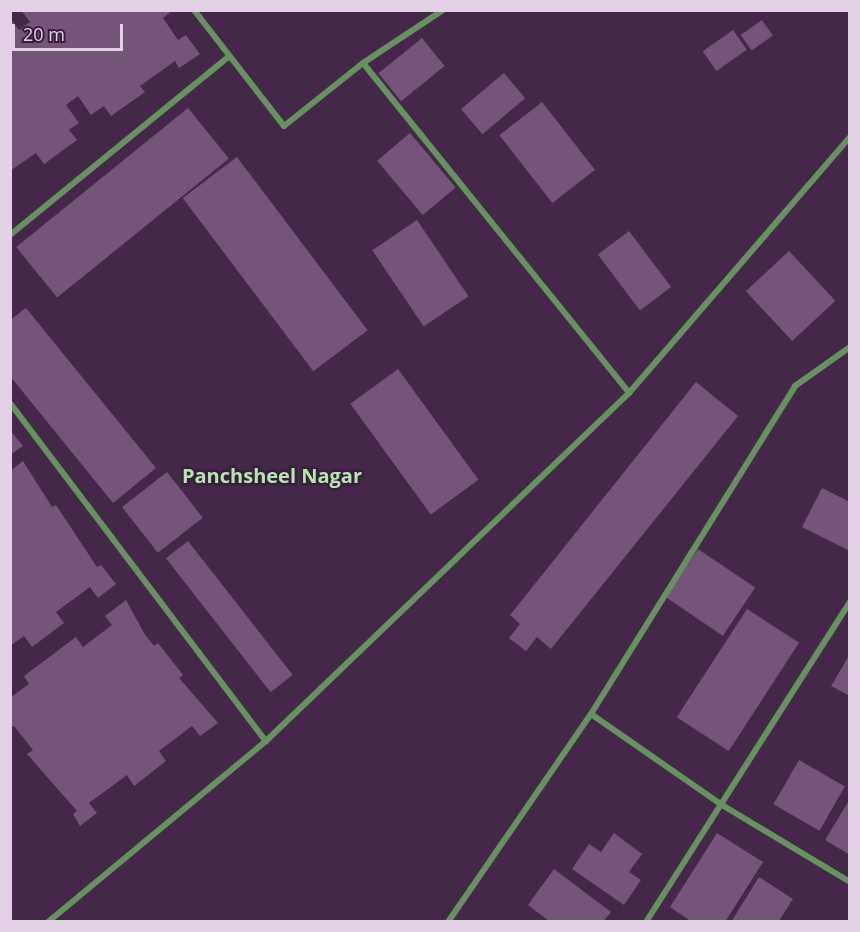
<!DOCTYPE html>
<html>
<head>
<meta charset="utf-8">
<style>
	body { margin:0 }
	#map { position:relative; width:860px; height:932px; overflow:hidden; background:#442749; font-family:"Open Sans",sans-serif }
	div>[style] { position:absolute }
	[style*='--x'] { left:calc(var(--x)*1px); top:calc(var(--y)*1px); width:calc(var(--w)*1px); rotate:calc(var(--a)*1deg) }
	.building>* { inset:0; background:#745579; transform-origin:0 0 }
	.street>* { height:6px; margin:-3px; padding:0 3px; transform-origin:3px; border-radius:3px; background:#64935d }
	span { translate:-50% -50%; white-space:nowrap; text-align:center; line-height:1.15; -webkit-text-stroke:5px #391d3e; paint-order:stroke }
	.neighbourhood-label { font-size:20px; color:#b3e8ab; font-weight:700 }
	.frame { position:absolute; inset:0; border:12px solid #e3d1e6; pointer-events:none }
	.scale { position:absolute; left:12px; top:24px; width:111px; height:27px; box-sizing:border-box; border:3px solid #e3d1e6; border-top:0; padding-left:8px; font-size:18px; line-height:21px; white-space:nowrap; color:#e3d1e6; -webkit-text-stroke:4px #391d3e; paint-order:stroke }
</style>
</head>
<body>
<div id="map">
	<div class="building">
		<div style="clip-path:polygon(21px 10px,173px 10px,163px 18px,178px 40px,186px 35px,200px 54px,179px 68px,175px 61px,140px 86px,145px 92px,111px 116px,104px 106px,91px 115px,78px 96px,66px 105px,79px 123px,69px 130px,77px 140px,44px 164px,36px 153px,10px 171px,10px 18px,19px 30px,30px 22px)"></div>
		<div style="left:762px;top:20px;width:19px;height:26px;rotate:55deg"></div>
		<div style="left:733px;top:30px;width:24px;height:37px;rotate:55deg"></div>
		<div style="left:422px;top:38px;width:36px;height:56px;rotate:51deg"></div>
		<div style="left:504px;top:73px;width:33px;height:56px;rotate:50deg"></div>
		<div style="left:542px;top:102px;width:86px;height:54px;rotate:52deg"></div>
		<div style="left:188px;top:108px;width:65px;height:221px;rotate:51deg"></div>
		<div style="left:410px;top:133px;width:71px;height:43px;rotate:50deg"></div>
		<div style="left:237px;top:157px;width:217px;height:68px;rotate:53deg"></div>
		<div style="left:417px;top:220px;width:92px;height:54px;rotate:56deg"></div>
		<div style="left:629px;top:231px;width:70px;height:39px;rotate:53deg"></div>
		<div style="left:789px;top:251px;width:68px;height:59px;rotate:47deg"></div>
		<div style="clip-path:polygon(26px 308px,156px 468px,113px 503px,10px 376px,10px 320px)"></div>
		<div style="left:398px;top:369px;width:137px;height:59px;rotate:54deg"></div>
		<div style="clip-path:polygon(696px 382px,738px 416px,551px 649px,537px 637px,526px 651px,509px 638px,520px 624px,510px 615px)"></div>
		<div style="clip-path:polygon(10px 430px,23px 446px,10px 455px)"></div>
		<div style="clip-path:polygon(23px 461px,52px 507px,56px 505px,97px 567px,101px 565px,116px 584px,98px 598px,90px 587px,56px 612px,64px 623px,32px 647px,24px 636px,10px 646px,10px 471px)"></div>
		<div style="left:167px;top:472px;width:58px;height:57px;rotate:52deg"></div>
		<div style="clip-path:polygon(822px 488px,850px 502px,850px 551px,802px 527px)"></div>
		<div style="left:188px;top:541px;width:170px;height:28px;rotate:52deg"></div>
		<div style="left:698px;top:549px;width:69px;height:58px;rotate:34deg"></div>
		<div style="clip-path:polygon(126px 600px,144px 633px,154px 646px,158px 643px,183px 675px,179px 678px,218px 723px,200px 736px,192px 726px,159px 751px,166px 761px,134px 786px,127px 775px,89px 803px,97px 813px,80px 826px,73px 814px,77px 811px,27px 754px,33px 750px,14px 726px,10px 728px,10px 698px,29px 684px,24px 676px,76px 637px,83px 647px,112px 625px,105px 616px)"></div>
		<div style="left:747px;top:609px;width:62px;height:129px;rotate:33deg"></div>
		<div style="clip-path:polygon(850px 654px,850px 696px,831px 686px)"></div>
		<div style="left:799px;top:760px;width:53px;height:51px;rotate:30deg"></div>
		<div style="clip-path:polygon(850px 799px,850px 855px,825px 840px)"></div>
		<div style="clip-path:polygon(614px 833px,642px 854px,629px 872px,641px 880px,624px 905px,572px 869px,589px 844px,601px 852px)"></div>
		<div style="clip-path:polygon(717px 833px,763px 862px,725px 922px,692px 922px,670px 907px)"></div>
		<div style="clip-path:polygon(554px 869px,611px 912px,603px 922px,550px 922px,528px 905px)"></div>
		<div style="clip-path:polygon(759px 877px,793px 899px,778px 922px,731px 922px)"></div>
	</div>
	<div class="street">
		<div style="--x:194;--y:10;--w:147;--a:52.2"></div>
		<div style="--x:284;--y:126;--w:101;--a:-38.6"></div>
		<div style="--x:363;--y:63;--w:96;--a:-33.5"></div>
		<div style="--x:363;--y:63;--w:424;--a:51.1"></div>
		<div style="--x:10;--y:235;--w:281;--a:-39.2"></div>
		<div style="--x:10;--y:403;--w:424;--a:52.9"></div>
		<div style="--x:591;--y:714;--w:160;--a:34.8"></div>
		<div style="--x:722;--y:805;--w:149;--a:31"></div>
		<div style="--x:48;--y:922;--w:283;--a:-39.7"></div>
		<div style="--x:266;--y:741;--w:503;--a:-43.79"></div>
		<div style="--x:629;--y:393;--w:338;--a:-49.2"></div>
		<div style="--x:448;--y:922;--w:252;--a:-55.5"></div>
		<div style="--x:591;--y:714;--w:386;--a:-58.1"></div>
		<div style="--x:795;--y:386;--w:67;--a:-35.3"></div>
		<div style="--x:646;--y:922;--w:379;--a:-57.5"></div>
	</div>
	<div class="neighbourhood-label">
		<span style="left:272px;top:475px">Panchsheel Nagar</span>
	</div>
	<div class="frame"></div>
	<div class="scale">20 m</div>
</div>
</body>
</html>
